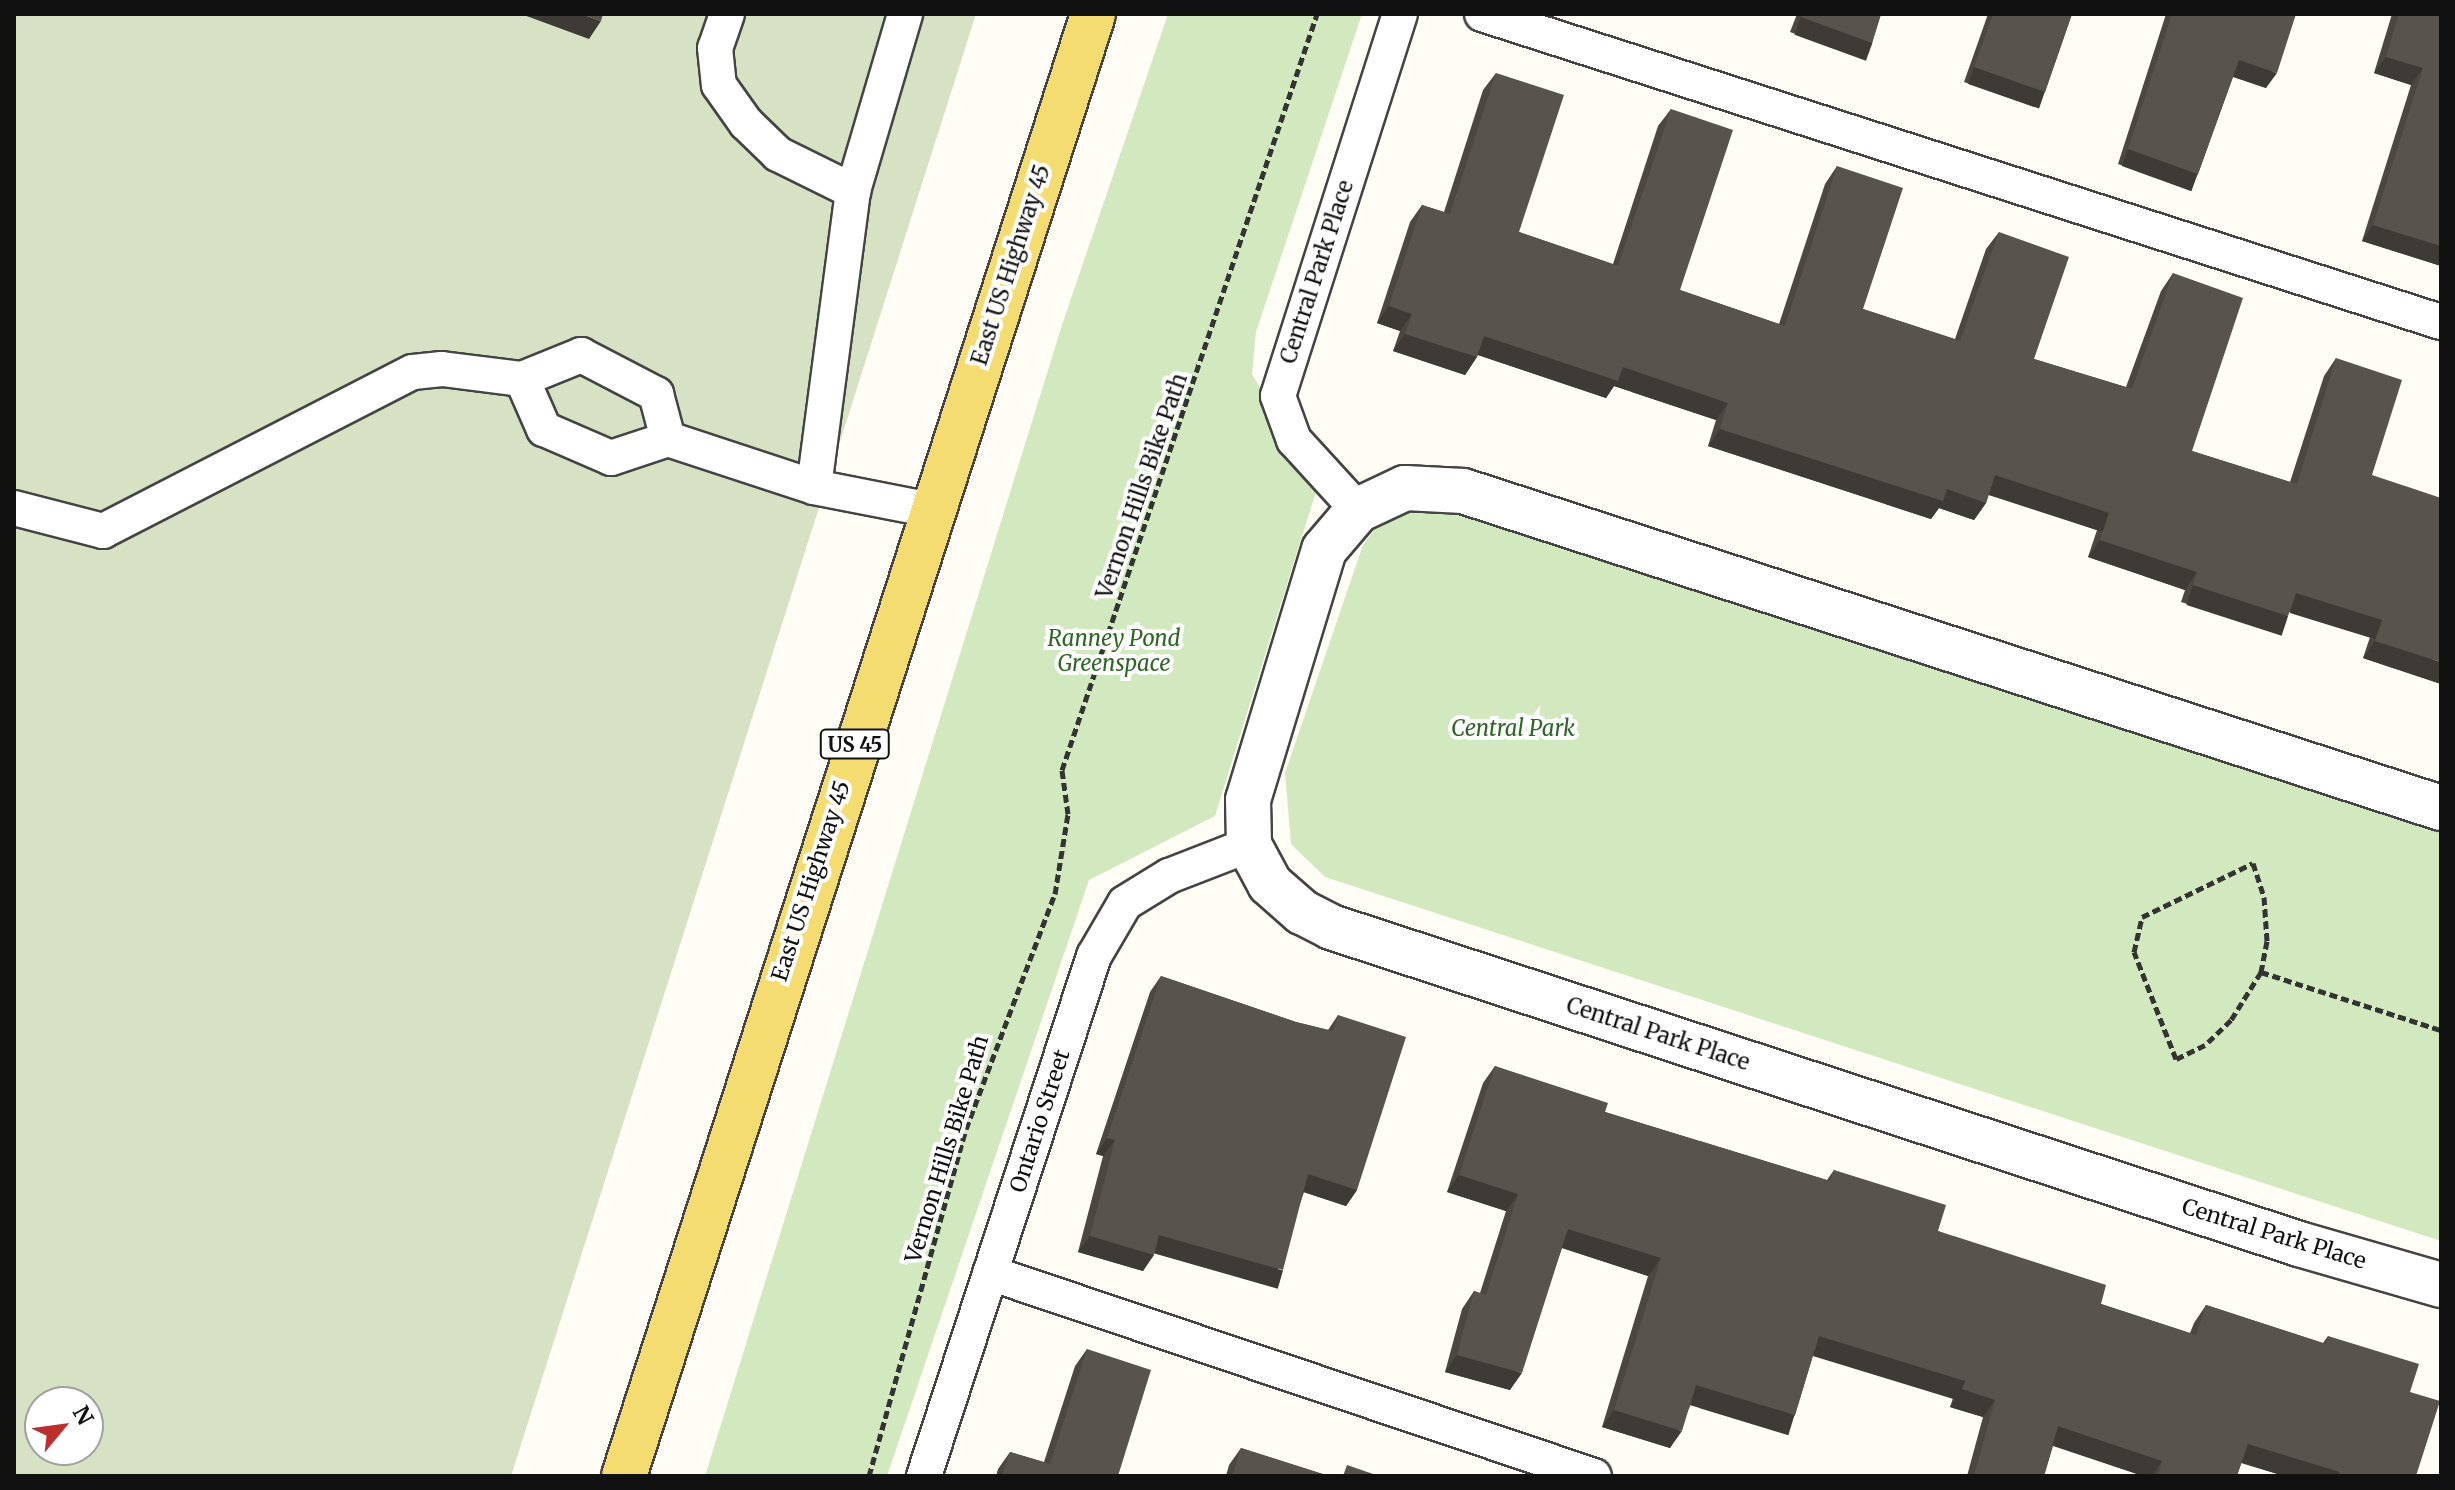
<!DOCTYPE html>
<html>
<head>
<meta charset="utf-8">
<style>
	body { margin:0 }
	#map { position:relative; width:2455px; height:1490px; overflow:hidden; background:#fffdf5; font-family:Merriweather,serif }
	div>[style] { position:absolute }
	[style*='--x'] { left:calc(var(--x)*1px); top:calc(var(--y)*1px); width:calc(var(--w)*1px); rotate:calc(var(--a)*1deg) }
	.green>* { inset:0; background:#d2e9bf }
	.cemetery>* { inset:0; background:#d7e2c5 }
	.path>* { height:5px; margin-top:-2.5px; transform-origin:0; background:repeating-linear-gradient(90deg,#333 0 8px,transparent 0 12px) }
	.roads { filter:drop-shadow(2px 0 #444) drop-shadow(-2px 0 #444) drop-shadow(0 2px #444) drop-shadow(0 -2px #444) }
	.lane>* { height:34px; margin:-17px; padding:0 17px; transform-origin:17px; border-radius:17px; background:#fff }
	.street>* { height:44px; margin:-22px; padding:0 22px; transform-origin:22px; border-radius:22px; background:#fff }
	.primary>* { height:44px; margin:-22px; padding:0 22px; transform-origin:22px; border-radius:22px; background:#f4dc70 }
	.wall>* { inset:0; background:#4d4742 }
	.shaded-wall>* { inset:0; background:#3e3a36; transform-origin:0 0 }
	.building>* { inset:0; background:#59534d }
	span { translate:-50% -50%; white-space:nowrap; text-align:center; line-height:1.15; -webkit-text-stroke:8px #fff; paint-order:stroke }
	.shield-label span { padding:2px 6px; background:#fff; border:2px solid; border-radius:6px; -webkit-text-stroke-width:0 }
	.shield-label { font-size:20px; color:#111; font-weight:700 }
	.street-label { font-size:22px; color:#111 }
	.park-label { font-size:22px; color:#2c6822; font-style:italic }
	.frame { position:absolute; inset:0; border:16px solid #111; pointer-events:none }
	.north { position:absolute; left:24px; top:1386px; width:80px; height:80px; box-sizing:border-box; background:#fff; border:2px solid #a0a0a0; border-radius:50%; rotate:61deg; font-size:22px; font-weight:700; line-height:32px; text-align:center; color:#111 }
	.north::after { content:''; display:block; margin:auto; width:28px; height:36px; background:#be2e2c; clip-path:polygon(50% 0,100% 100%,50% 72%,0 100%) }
</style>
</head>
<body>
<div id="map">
	<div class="green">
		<div style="clip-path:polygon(1168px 14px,1362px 14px,1256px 332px,1252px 374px,1318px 485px,1215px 816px,1089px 880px,887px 1476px,705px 1476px,1062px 325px)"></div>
		<div style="clip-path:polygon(1457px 502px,2441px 826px,2441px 1241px,1325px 877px,1291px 844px,1285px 773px,1363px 545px,1385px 515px,1423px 503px)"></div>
	</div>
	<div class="cemetery">
		<div style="clip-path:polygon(evenodd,14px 14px,976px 14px,511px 1476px,14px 1476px,14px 14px,40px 1402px,88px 1402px,88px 1450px,40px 1450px,40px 1402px)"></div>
	</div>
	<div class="path">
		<div style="--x:2253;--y:863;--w:36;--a:72"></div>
		<div style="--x:2264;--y:897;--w:44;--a:86.1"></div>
		<div style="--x:2267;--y:941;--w:32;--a:101"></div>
		<div style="--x:2261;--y:972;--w:57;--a:122"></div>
		<div style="--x:2231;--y:1020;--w:36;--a:136"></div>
		<div style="--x:2205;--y:1045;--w:32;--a:154"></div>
		<div style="--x:2176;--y:1059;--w:115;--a:-111.4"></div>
		<div style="--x:2134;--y:952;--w:36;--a:-77"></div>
		<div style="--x:2142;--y:917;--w:123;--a:-25.9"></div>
		<div style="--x:2261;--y:972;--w:189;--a:17.9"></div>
		<div style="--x:869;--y:1476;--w:360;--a:-74.4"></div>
		<div style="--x:966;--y:1129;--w:251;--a:-69.3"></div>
		<div style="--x:1055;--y:894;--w:81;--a:-80.8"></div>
		<div style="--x:1068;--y:814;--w:44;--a:-97.8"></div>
		<div style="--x:1062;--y:770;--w:798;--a:-71.36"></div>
	</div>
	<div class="roads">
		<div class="lane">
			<div style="--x:727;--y:14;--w:36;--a:109"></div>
			<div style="--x:715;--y:48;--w:37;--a:84"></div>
			<div style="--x:719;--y:85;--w:47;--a:54.6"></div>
			<div style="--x:746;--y:123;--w:45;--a:44.1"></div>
			<div style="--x:778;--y:154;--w:84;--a:26.3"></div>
			<div style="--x:1482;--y:14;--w:1007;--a:17.81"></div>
			<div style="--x:522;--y:379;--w:55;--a:66.3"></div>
			<div style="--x:544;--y:429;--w:73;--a:23.4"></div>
			<div style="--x:611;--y:458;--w:60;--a:-18.4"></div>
			<div style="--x:668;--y:439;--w:154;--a:18.2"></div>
			<div style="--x:814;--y:487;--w:119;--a:11.1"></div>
			<div style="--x:814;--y:487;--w:299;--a:-82.5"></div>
			<div style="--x:853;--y:191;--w:184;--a:-73.6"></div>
			<div style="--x:14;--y:508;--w:92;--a:14.5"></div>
			<div style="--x:103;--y:531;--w:348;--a:-27.2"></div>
			<div style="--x:413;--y:372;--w:29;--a:-6"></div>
			<div style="--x:442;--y:369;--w:81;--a:7.1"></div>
			<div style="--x:522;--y:379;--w:64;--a:-22.1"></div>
			<div style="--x:581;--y:355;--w:85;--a:27.5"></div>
			<div style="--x:656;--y:394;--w:47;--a:75.1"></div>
			<div style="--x:1358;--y:510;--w:95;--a:-132.4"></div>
			<div style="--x:1294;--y:440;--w:47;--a:-110"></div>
			<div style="--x:1278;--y:396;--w:401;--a:-72.3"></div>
			<div style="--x:990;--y:1273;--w:637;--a:18.58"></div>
			<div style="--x:924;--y:1476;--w:547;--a:-71.9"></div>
			<div style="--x:1094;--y:956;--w:61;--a:-59.7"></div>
			<div style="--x:1125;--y:903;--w:52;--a:-31.5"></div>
			<div style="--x:1169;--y:876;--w:86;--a:-21.2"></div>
		</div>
		<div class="street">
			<div style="--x:2441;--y:808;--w:1028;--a:-162.04"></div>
			<div style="--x:1463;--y:491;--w:58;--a:-177"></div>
			<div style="--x:1405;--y:488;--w:52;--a:154.9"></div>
			<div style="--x:1358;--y:510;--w:52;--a:130.4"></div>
			<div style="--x:1324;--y:550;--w:261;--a:106.9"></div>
			<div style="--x:1248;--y:800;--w:45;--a:88.7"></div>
			<div style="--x:1249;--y:845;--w:44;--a:61.7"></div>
			<div style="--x:1270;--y:884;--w:43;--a:41.2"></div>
			<div style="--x:1302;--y:912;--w:33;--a:27"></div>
			<div style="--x:1331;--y:927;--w:1019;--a:18.13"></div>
			<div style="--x:2299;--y:1244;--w:148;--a:16.1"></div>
		</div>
		<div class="primary">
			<div style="--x:624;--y:1476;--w:1535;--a:-72.21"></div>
		</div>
	</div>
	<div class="wall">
		<div style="clip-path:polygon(1797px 14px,1881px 14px,1872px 43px,1861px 58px,1790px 32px)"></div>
		<div style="clip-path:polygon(1988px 14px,2072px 14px,2045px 92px,2034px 107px,1964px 82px)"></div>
		<div style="clip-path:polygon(2166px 14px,2296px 14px,2266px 88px,2233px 77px,2198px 174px,2188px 189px,2118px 164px)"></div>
		<div style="clip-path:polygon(2392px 14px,2441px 14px,2441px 266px,2362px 241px,2411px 85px,2374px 73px)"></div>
		<div style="clip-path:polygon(1496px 73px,1519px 232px,1613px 264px,1658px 126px,1671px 109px,1680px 290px,1779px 324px,1825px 184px,1837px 166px,1863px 309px,1955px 339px,1986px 249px,1999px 232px,2034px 359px,2126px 387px,2161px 291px,2173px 273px,2192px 451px,2290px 482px,2324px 376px,2336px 358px,2372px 475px,2441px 684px,2363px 658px,2370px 637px,2289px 612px,2276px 633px,2181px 602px,2185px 590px,2088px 557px,2097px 530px,1989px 494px,1986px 503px,1974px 520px,1939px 508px,1931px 519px,1708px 446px,1716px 420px,1614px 386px,1606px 398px,1478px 355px,1465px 375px,1393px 351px,1400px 331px,1377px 323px,1410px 222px,1422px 205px,1444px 212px,1483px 90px)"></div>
		<div style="clip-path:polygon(1161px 976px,1296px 1022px,1328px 1030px,1338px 1015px,1357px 1190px,1346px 1206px,1304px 1192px,1272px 1286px,1154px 1253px,1143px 1271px,1078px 1252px,1103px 1156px,1096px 1154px,1150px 992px)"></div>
		<div style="clip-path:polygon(1495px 1066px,1605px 1112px,1827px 1180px,1834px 1170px,1938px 1231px,2101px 1304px,2190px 1333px,2194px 1323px,2206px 1305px,2323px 1343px,2328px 1336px,2410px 1392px,2416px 1476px,2284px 1476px,2241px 1463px,2237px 1476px,2143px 1476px,2053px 1446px,2044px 1476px,1967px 1476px,1983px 1417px,1950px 1407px,1953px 1398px,1813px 1355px,1795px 1415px,1783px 1432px,1691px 1404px,1670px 1448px,1602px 1427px,1648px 1276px,1562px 1248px,1510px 1390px,1445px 1372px,1462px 1309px,1474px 1291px,1480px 1293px,1506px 1211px,1447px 1192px,1483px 1083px)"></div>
		<div style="clip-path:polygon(1087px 1349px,1118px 1476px,996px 1476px,998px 1469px,1010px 1452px,1044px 1462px,1075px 1366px)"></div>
		<div style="clip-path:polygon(1241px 1448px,1329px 1476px,1226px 1476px,1229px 1465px)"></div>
	</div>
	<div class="shaded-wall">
		<div style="clip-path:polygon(521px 14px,581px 14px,601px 21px,589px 39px)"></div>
		<div style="left:1801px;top:17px;width:76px;height:19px;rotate:20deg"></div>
		<div style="clip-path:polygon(2386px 57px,2423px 68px,2411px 85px,2374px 73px)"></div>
		<div style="clip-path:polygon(2239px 60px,2277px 73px,2266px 88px,2228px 75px)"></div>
		<div style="left:1974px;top:67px;width:75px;height:18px;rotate:19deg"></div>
		<div style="left:2128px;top:149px;width:74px;height:18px;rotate:20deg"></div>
		<div style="clip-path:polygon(2373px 225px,2441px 246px,2441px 266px,2362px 241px)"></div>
		<div style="clip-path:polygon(1389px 306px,1412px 314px,1400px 331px,1377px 323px)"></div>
		<div style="clip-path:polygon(1405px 334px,1477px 357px,1465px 375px,1393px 351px)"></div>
		<div style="clip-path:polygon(1484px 336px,1623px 367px,1728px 403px,1716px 420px,1614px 386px,1606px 398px,1472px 353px)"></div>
		<div style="clip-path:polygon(1720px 429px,1947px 489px,1986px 503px,1974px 520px,1939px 508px,1931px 519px,1708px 446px)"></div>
		<div style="left:1995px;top:475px;width:120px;height:21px;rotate:18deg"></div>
		<div style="clip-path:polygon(2100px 540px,2197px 572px,2185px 590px,2088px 557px)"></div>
		<div style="left:2193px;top:585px;width:100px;height:21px;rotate:18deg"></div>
		<div style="left:2296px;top:593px;width:90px;height:21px;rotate:17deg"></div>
		<div style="clip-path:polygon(2375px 641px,2441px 662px,2441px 684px,2363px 658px)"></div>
		<div style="clip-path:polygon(1107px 1138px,1115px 1140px,1103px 1156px,1096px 1154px)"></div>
		<div style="clip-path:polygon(1308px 1174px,1357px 1190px,1346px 1206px,1297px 1190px)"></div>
		<div style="clip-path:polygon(1459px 1175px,1518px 1194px,1506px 1211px,1447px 1192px)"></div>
		<div style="clip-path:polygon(1568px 1229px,1661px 1258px,1648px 1276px,1556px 1246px)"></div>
		<div style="left:1159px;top:1235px;width:129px;height:19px;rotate:16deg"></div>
		<div style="clip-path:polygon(1090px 1236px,1154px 1255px,1143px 1271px,1078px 1252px)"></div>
		<div style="left:1819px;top:1336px;width:153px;height:21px;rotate:17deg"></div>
		<div style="clip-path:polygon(1457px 1355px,1522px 1373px,1510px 1390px,1445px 1372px)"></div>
		<div style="left:1696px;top:1385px;width:103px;height:21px;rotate:17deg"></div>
		<div style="clip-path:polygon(1962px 1389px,1995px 1400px,1983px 1417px,1950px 1407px)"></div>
		<div style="clip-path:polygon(1614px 1410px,1682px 1431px,1670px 1448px,1602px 1427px)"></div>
		<div style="clip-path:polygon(2058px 1426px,2162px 1461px,2152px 1476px,2143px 1476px,2046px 1443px)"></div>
		<div style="clip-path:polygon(2248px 1444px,2340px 1472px,2338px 1476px,2284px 1476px,2236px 1461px)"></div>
	</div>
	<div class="building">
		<div style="clip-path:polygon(581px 14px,603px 14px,601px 21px)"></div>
		<div style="clip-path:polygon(1802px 14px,1881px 14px,1872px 43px,1801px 17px)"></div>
		<div style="clip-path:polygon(1993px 14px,2072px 14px,2045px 92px,1974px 67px)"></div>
		<div style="clip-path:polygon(2172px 14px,2296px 14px,2277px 73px,2239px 60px,2198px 174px,2128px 149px)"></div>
		<div style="clip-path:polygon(2399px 14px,2441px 14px,2441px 246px,2373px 225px,2423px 68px,2386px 57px)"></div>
		<div style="clip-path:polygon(1496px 73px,1564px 95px,1519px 232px,1618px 266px,1671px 109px,1733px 130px,1680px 290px,1785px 326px,1837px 166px,1903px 188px,1863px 309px,1960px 341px,1999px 232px,2069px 257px,2034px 359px,2132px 389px,2173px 273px,2243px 298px,2192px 451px,2297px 484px,2336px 358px,2402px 380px,2372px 475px,2441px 498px,2441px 662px,2375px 641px,2382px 620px,2296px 593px,2288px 616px,2193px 585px,2197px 572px,2100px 540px,2109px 513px,1995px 475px,1986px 503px,1947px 489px,1943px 501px,1720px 429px,1728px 403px,1623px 367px,1618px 381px,1484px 336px,1477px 357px,1405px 334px,1412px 314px,1389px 306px,1422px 205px,1450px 214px)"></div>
		<div style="clip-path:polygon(1161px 976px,1296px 1022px,1333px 1031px,1338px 1015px,1406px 1037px,1357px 1190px,1308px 1174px,1283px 1270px,1159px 1235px,1154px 1255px,1090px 1236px,1115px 1140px,1107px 1138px)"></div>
		<div style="clip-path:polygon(1495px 1066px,1608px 1103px,1605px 1112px,1830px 1181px,1834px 1170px,1946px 1205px,1938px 1231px,2106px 1285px,2101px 1304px,2196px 1335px,2206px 1305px,2326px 1344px,2328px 1336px,2419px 1364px,2410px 1392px,2440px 1401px,2416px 1476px,2339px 1476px,2340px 1472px,2248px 1444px,2237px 1476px,2158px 1476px,2162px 1461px,2058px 1426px,2044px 1476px,1974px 1476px,1995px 1400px,1962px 1389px,1965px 1381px,1819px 1336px,1795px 1415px,1696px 1385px,1682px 1431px,1614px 1410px,1661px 1258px,1568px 1229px,1522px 1373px,1457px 1355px,1474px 1291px,1486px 1295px,1518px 1194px,1459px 1175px)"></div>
		<div style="clip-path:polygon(1087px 1349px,1151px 1370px,1118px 1476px,1002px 1476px,1010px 1452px,1050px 1464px)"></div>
		<div style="clip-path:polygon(1241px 1448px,1329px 1476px,1232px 1476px)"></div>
		<div style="clip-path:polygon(1347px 1465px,1379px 1476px,1343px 1476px)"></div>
	</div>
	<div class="shield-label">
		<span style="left:855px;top:744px">US 45</span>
	</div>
	<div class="street-label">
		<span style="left:1011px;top:265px;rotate:-72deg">East US Highway 45</span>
		<span style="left:1317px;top:272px;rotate:-72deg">Central Park Place</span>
		<span style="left:1142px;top:486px;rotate:-71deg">Vernon Hills Bike Path</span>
		<span style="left:811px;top:881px;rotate:-72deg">East US Highway 45</span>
		<span style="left:1658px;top:1034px;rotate:18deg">Central Park Place</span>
		<span style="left:1040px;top:1121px;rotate:-72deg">Ontario Street</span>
		<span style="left:947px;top:1149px;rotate:-73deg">Vernon Hills Bike Path</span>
		<span style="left:2274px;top:1234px;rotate:17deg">Central Park Place</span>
	</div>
	<div class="park-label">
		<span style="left:1114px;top:651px">Ranney Pond<br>Greenspace</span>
		<span style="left:1513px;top:729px">Central Park</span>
	</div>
	<div class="frame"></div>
	<div class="north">N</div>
</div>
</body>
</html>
